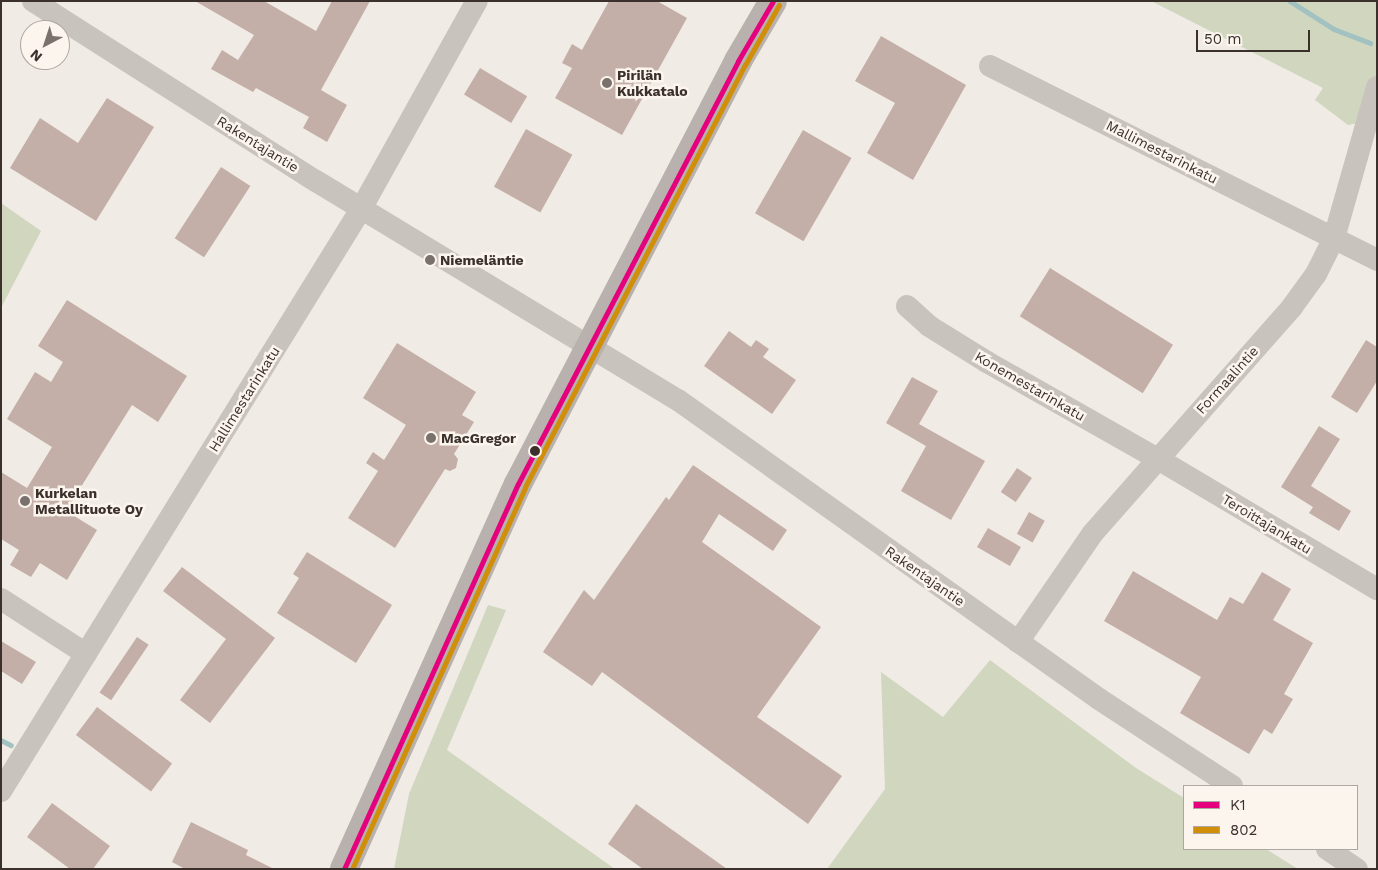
<!DOCTYPE html>
<html>
<head>
<meta charset="utf-8">
<style>
	body { margin:0 }
	#map { position:relative; width:1378px; height:870px; overflow:hidden; background:#f0ebe5; font-family:"Work Sans",sans-serif }
	div>[style] { position:absolute }
	[style*='--x'] { left:calc(var(--x)*1px); top:calc(var(--y)*1px); width:calc(var(--w)*1px); rotate:calc(var(--a)*1deg) }
	.green>* { inset:0; background:#d1d6bf }
	.stream>* { height:4.5px; margin:-2.25px; padding:0 2.25px; transform-origin:2.25px; border-radius:2.25px; background:#a1c2c1 }
	.building>* { inset:0; background:#c3afa7; transform-origin:0 0 }
	.minor>* { height:22px; margin:-11px; padding:0 11px; transform-origin:11px; border-radius:11px; background:#c9c3be }
	.major>* { height:28px; margin:-14px; padding:0 14px; transform-origin:14px; border-radius:14px; background:#b8b1ad }
	.bus-1>* { height:5px; margin:-2.5px; padding:0 2.5px; transform-origin:2.5px; border-radius:2.5px; background:#e5007d }
	.bus-2>* { height:5px; margin:-2.5px; padding:0 2.5px; transform-origin:2.5px; border-radius:2.5px; background:#d18e09 }
	.dots>* { width:14px; height:14px; translate:-50% -50%; box-sizing:border-box; border:2px solid #fbf5ee; border-radius:50% }
	span { translate:-50% -50%; white-space:nowrap; text-align:center; line-height:1.15; -webkit-text-stroke:5px #fbf5ee; paint-order:stroke }
	.poi-label { font-size:14px; color:#3b302b; font-weight:700 }
	.left { translate:0 -50%; text-align:left }
	.street-label { font-size:14px; color:#3b302b }
	.frame { position:absolute; inset:0; border:2px solid #3b302b; pointer-events:none }
	.legend { position:absolute; left:1183px; top:785px; width:175px; height:65px; box-sizing:border-box; background:#fbf5ee; border:1px solid #aea6a0; margin:0; padding:6px 9px; list-style:none; font-size:15px; color:#3b302b }
	.legend li { display:flex; align-items:center; gap:10px; height:25px }
	.legend b { width:25px; border:1px solid #aea6a0 }
	.north { position:absolute; left:20px; top:20px; width:50px; height:50px; box-sizing:border-box; background:#fbf5ee; border:1px solid #aea6a0; border-radius:50%; rotate:220deg; font-size:14px; font-weight:700; line-height:20px; text-align:center; color:#3b302b }
	.north::after { content:''; display:block; margin:auto; width:18px; height:22px; background:#7a716c; clip-path:polygon(50% 0,100% 100%,50% 72%,0 100%) }
	.scale { position:absolute; left:1196px; top:30px; width:114px; height:22px; box-sizing:border-box; border:2px solid #3b302b; border-top:0; padding-left:6px; font-size:15px; line-height:18px; white-space:nowrap; color:#3b302b; -webkit-text-stroke:4px #fbf5ee; paint-order:stroke }
</style>
</head>
<body>
<div id="map">
	<div class="green">
		<div style="clip-path:polygon(1151px 1px,1377px 1px,1377px 87px,1366px 122px,1348px 125px,1315px 100px,1323px 88px)"></div>
		<div style="clip-path:polygon(1px 203px,41px 231px,1px 308px)"></div>
		<div style="clip-path:polygon(488px 605px,506px 610px,447px 750px,615px 869px,394px 869px,409px 794px)"></div>
		<div style="clip-path:polygon(990px 660px,1136px 768px,1184px 798px,1184px 849px,1266px 849px,1298px 869px,827px 869px,885px 789px,881px 672px,943px 717px)"></div>
	</div>
	<div class="stream">
		<div style="--x:1290;--y:1;--w:52;--a:32.5"></div>
		<div style="--x:1334;--y:29;--w:39;--a:21"></div>
		<div style="--x:1;--y:740;--w:11;--a:27"></div>
	</div>
	<div class="building">
		<div style="clip-path:polygon(195px 1px,264px 1px,316px 31px,332px 1px,370px 1px,321px 90px,347px 105px,327px 142px,303px 128px,309px 117px,256px 88px,253px 92px,211px 69px,222px 50px,238px 60px,254px 35px)"></div>
		<div style="clip-path:polygon(609px 1px,657px 1px,687px 18px,622px 135px,555px 98px,572px 68px,562px 63px,572px 44px,582px 50px)"></div>
		<div style="clip-path:polygon(881px 36px,966px 85px,913px 180px,867px 153px,895px 103px,855px 81px)"></div>
		<div style="left:480px;top:68px;width:55px;height:31px;rotate:31deg"></div>
		<div style="clip-path:polygon(107px 98px,154px 127px,96px 221px,10px 168px,40px 118px,78px 143px)"></div>
		<div style="left:526px;top:129px;width:53px;height:66px;rotate:29deg"></div>
		<div style="left:803px;top:130px;width:56px;height:96px;rotate:30deg"></div>
		<div style="left:221px;top:167px;width:35px;height:85px;rotate:33deg"></div>
		<div style="left:1050px;top:268px;width:145px;height:57px;rotate:32deg"></div>
		<div style="clip-path:polygon(67px 300px,187px 376px,158px 422px,132px 405px,66px 511px,97px 530px,67px 580px,40px 563px,31px 577px,10px 565px,19px 550px,1px 539px,1px 472px,27px 488px,52px 447px,7px 419px,35px 372px,51px 382px,63px 362px,38px 346px)"></div>
		<div style="clip-path:polygon(729px 331px,751px 347px,756px 340px,769px 349px,763px 357px,796px 380px,772px 414px,704px 366px)"></div>
		<div style="clip-path:polygon(1366px 340px,1377px 347px,1377px 381px,1357px 413px,1331px 397px)"></div>
		<div style="clip-path:polygon(397px 343px,476px 392px,462px 415px,474px 422px,454px 454px,458px 459px,456px 468px,450px 471px,445px 469px,395px 548px,348px 518px,378px 471px,366px 463px,373px 452px,384px 460px,406px 425px,363px 398px)"></div>
		<div style="clip-path:polygon(912px 377px,938px 391px,919px 424px,985px 461px,951px 520px,901px 491px,926px 446px,886px 423px)"></div>
		<div style="clip-path:polygon(1319px 426px,1340px 439px,1311px 486px,1351px 511px,1339px 531px,1309px 513px,1313px 507px,1281px 487px)"></div>
		<div style="clip-path:polygon(693px 465px,787px 530px,773px 551px,719px 514px,702px 542px,821px 627px,757px 717px,842px 776px,808px 824px,602px 672px,592px 686px,543px 652px,584px 590px,594px 600px,666px 497px,669px 500px)"></div>
		<div style="left:1017px;top:468px;width:18px;height:29px;rotate:34deg"></div>
		<div style="left:1029px;top:512px;width:18px;height:25px;rotate:29deg"></div>
		<div style="left:988px;top:528px;width:38px;height:22px;rotate:30deg"></div>
		<div style="clip-path:polygon(307px 552px,392px 605px,356px 663px,277px 613px,299px 578px,293px 574px)"></div>
		<div style="clip-path:polygon(182px 567px,275px 638px,210px 723px,180px 700px,226px 639px,163px 591px)"></div>
		<div style="clip-path:polygon(1133px 571px,1217px 620px,1230px 597px,1243px 604px,1262px 572px,1291px 589px,1273px 620px,1313px 643px,1284px 694px,1293px 699px,1272px 734px,1264px 729px,1249px 754px,1180px 713px,1201px 677px,1104px 621px)"></div>
		<div style="left:137px;top:637px;width:14px;height:67px;rotate:34deg"></div>
		<div style="clip-path:polygon(1px 641px,36px 662px,22px 684px,1px 671px)"></div>
		<div style="left:97px;top:707px;width:94px;height:35px;rotate:37deg"></div>
		<div style="clip-path:polygon(52px 803px,110px 846px,93px 869px,70px 869px,27px 837px)"></div>
		<div style="clip-path:polygon(636px 804px,727px 869px,643px 869px,608px 844px)"></div>
		<div style="clip-path:polygon(191px 822px,248px 850px,246px 855px,274px 869px,185px 869px,172px 862px)"></div>
	</div>
	<div class="minor">
		<div style="--x:33;--y:1;--w:335;--a:32.5"></div>
		<div style="--x:316;--y:181;--w:423;--a:31.2"></div>
		<div style="--x:678;--y:400;--w:516;--a:35.38"></div>
		<div style="--x:1099;--y:699;--w:159;--a:33.2"></div>
		<div style="--x:990;--y:66;--w:433;--a:26.6"></div>
		<div style="--x:907;--y:306;--w:30;--a:42"></div>
		<div style="--x:929;--y:326;--w:68;--a:31.8"></div>
		<div style="--x:987;--y:362;--w:197;--a:29.6"></div>
		<div style="--x:1158;--y:459;--w:255;--a:30.7"></div>
		<div style="--x:1;--y:599;--w:101;--a:32.9"></div>
		<div style="--x:1018;--y:642;--w:132;--a:-55.5"></div>
		<div style="--x:1093;--y:533;--w:301;--a:-48.6"></div>
		<div style="--x:1292;--y:307;--w:41;--a:-54"></div>
		<div style="--x:1316;--y:274;--w:40;--a:-63.4"></div>
		<div style="--x:1334;--y:238;--w:157;--a:-74.1"></div>
		<div style="--x:1;--y:791;--w:684;--a:-58.26"></div>
		<div style="--x:361;--y:209;--w:238;--a:-60.9"></div>
		<div style="--x:1327;--y:849;--w:36;--a:34"></div>
	</div>
	<div class="major">
		<div style="--x:344;--y:869;--w:422;--a:-65.7"></div>
		<div style="--x:518;--y:484;--w:477;--a:-62.5"></div>
		<div style="--x:738;--y:61;--w:69;--a:-59.7"></div>
	</div>
	<div class="bus-1">
		<div style="--x:344;--y:869;--w:422;--a:-65.7"></div>
		<div style="--x:518;--y:484;--w:477;--a:-62.5"></div>
		<div style="--x:738;--y:61;--w:69;--a:-59.7"></div>
	</div>
	<div class="bus-2">
		<div style="--x:352;--y:869;--w:419;--a:-65.6"></div>
		<div style="--x:525;--y:487;--w:476;--a:-62.5"></div>
		<div style="--x:745;--y:65;--w:69;--a:-60.5"></div>
	</div>
	<div class="dots">
		<div style="left:607px;top:83px;background:#7a716c"></div>
		<div style="left:430px;top:260px;background:#7a716c"></div>
		<div style="left:431px;top:438px;background:#7a716c"></div>
		<div style="left:535px;top:451px;background:#3b302b"></div>
		<div style="left:25px;top:501px;background:#7a716c"></div>
	</div>
	<div class="poi-label">
		<span class="left" style="left:617px;top:83px">Pirilän<br>Kukkatalo</span>
		<span class="left" style="left:440px;top:260px">Niemeläntie</span>
		<span class="left" style="left:441px;top:438px">MacGregor</span>
		<span class="left" style="left:35px;top:501px">Kurkelan<br>Metallituote Oy</span>
	</div>
	<div class="street-label">
		<span style="left:258px;top:144px;rotate:32deg">Rakentajantie</span>
		<span style="left:1162px;top:152px;rotate:27deg">Mallimestarinkatu</span>
		<span style="left:1227px;top:380px;rotate:-48deg">Formaalintie</span>
		<span style="left:1030px;top:386px;rotate:30deg">Konemestarinkatu</span>
		<span style="left:244px;top:399px;rotate:-58deg">Hallimestarinkatu</span>
		<span style="left:1267px;top:524px;rotate:31deg">Teroittajankatu</span>
		<span style="left:925px;top:576px;rotate:35deg">Rakentajantie</span>
	</div>
	<div class="frame"></div>
	<ul class="legend">
	<li><b style="height:6px;background:#e5007d"></b>K1</li>
	<li><b style="height:6px;background:#d18e09"></b>802</li>
	</ul>
	<div class="north">N</div>
	<div class="scale">50 m</div>
</div>
</body>
</html>
